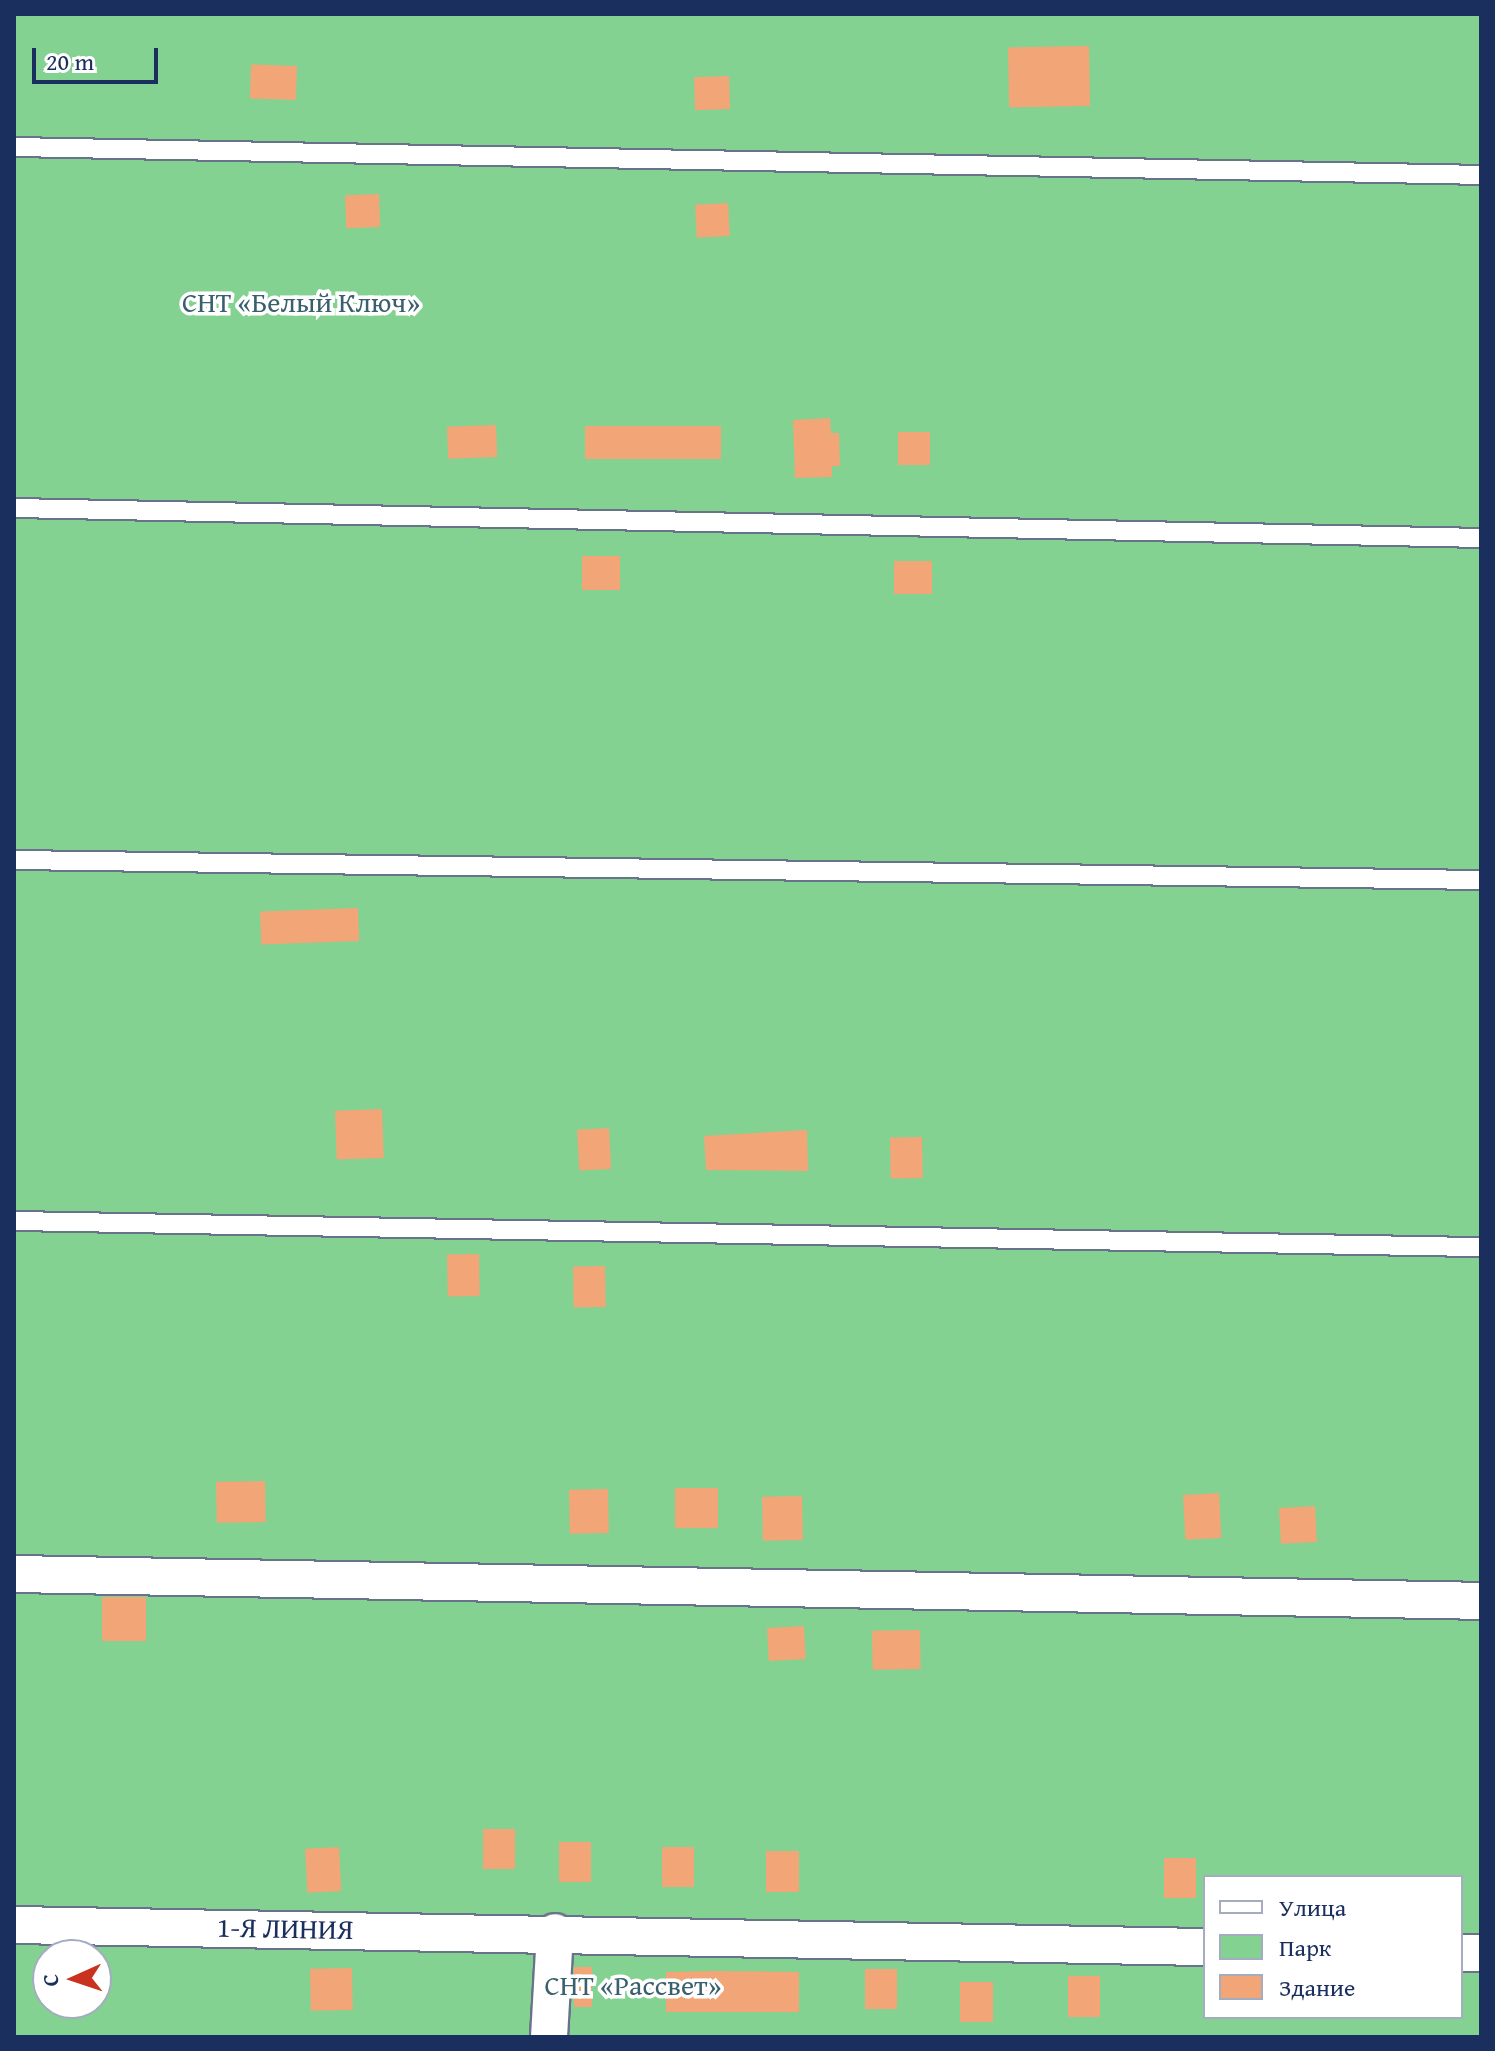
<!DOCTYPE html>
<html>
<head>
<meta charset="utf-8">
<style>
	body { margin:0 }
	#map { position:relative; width:1495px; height:2051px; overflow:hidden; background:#f6eddb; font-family:"Gentium Book Plus",serif }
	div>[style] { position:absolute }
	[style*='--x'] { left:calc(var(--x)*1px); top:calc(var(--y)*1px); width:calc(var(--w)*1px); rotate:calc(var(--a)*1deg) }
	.green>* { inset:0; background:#83d291 }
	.building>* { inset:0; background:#f2a677; transform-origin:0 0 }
	.roads { filter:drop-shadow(2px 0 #68728a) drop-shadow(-2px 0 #68728a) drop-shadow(0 2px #68728a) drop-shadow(0 -2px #68728a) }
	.lane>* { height:18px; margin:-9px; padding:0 9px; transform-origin:9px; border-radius:9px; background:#fff }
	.street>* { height:36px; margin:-18px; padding:0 18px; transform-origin:18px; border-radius:18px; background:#fff }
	span { translate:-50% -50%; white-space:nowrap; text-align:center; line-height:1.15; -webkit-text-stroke:7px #fff; paint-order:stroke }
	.park-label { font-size:28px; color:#3a606d }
	.street-label { font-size:28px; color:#1b2f5e }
	.frame { position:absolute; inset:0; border:16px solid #1b2f5e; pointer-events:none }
	.legend { position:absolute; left:1203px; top:1875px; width:260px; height:144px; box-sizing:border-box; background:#fff; border:2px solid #a4acbf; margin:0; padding:10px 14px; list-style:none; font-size:24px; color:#1b2f5e }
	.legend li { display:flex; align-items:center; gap:16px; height:40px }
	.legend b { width:40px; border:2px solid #a4acbf }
	.north { position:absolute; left:32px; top:1939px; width:80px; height:80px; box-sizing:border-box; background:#fff; border:2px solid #a4acbf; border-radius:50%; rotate:267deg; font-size:22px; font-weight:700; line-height:32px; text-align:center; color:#1b2f5e }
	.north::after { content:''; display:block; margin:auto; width:28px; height:36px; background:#c8321e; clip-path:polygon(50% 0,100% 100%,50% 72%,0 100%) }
	.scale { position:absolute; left:32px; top:48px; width:126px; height:36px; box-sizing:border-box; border:4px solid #1b2f5e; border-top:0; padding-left:10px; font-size:24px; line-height:28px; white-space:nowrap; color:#1b2f5e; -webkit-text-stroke:6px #fff; paint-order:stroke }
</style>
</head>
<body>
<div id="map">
	<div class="green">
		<div style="clip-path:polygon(evenodd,14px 14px,1481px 14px,1481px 2037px,14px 2037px,14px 14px,1205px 1877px,1461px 1877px,1461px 2017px,1205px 2017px,1205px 1877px,14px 14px,48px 1955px,96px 1955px,96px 2003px,48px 2003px,48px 1955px)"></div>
	</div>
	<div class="building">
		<div style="left:1089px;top:46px;width:60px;height:81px;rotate:89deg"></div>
		<div style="left:297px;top:66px;width:34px;height:46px;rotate:92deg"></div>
		<div style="left:729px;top:76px;width:33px;height:35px;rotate:88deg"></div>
		<div style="left:379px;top:194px;width:33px;height:34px;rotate:88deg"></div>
		<div style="left:728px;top:203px;width:33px;height:33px;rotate:87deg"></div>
		<div style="clip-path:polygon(830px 418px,831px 433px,839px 433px,840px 466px,832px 466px,832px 477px,795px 478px,793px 420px)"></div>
		<div style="left:496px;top:425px;width:32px;height:49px;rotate:88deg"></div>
		<div style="left:721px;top:426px;width:33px;height:136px;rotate:90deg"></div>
		<div style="left:898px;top:432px;width:32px;height:33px"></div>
		<div style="left:620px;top:556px;width:34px;height:38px;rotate:90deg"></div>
		<div style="left:932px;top:561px;width:33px;height:38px;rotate:90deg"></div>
		<div style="left:358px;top:908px;width:33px;height:98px;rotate:88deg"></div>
		<div style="left:382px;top:1109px;width:49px;height:47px;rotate:88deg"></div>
		<div style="left:609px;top:1128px;width:41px;height:32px;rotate:87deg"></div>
		<div style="clip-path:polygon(807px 1130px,808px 1171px,706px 1170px,704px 1136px)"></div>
		<div style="left:922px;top:1137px;width:41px;height:32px;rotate:89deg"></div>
		<div style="left:479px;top:1254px;width:42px;height:32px;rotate:89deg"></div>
		<div style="left:605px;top:1266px;width:41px;height:32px;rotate:89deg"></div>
		<div style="left:265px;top:1481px;width:41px;height:49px;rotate:89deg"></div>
		<div style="left:675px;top:1488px;width:43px;height:40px"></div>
		<div style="left:608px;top:1489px;width:44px;height:39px;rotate:89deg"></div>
		<div style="left:1219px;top:1493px;width:45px;height:36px;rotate:87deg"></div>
		<div style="left:802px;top:1496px;width:44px;height:40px;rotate:89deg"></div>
		<div style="left:1315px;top:1506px;width:36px;height:36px;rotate:87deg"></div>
		<div style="left:102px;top:1597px;width:44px;height:44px"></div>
		<div style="left:804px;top:1626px;width:33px;height:37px;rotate:87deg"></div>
		<div style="left:920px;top:1630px;width:39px;height:48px;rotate:89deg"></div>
		<div style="left:515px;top:1829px;width:40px;height:32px;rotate:90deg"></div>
		<div style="left:559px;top:1842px;width:32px;height:40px"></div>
		<div style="left:339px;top:1847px;width:44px;height:34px;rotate:87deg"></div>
		<div style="left:662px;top:1847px;width:32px;height:40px"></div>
		<div style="left:766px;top:1851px;width:33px;height:41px"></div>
		<div style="left:1164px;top:1858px;width:32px;height:40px"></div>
		<div style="left:574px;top:1967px;width:18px;height:40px"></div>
		<div style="left:352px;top:1968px;width:42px;height:42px;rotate:89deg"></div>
		<div style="left:865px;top:1969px;width:32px;height:40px"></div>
		<div style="clip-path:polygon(715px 1971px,799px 1972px,799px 2012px,666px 2012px,666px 1972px)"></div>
		<div style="left:1100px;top:1976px;width:41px;height:32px;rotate:90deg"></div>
		<div style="left:960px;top:1982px;width:33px;height:40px"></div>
	</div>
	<div class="roads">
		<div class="lane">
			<div style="--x:14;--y:147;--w:1467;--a:1.09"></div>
			<div style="--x:14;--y:508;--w:1467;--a:1.17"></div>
			<div style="--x:14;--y:860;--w:1467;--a:0.78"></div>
			<div style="--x:14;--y:1221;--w:1467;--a:1.02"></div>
		</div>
		<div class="street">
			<div style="--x:14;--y:1574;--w:1467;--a:1.05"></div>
			<div style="--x:14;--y:1925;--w:1191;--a:1.06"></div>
			<div style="--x:1461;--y:1953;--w:20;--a:0"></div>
			<div style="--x:549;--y:2037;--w:105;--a:-86.7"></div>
		</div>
	</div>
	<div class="park-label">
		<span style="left:301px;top:302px">СНТ «Белый Ключ»</span>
		<span style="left:633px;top:1985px">СНТ «Рассвет»</span>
	</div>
	<div class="street-label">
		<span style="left:285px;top:1928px;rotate:1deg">1-Я ЛИНИЯ</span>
	</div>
	<div class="frame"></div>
	<ul class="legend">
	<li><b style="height:10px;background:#fff"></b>Улица</li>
	<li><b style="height:22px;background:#83d291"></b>Парк</li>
	<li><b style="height:22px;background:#f2a677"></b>Здание</li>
	</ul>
	<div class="north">С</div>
	<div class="scale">20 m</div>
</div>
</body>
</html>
